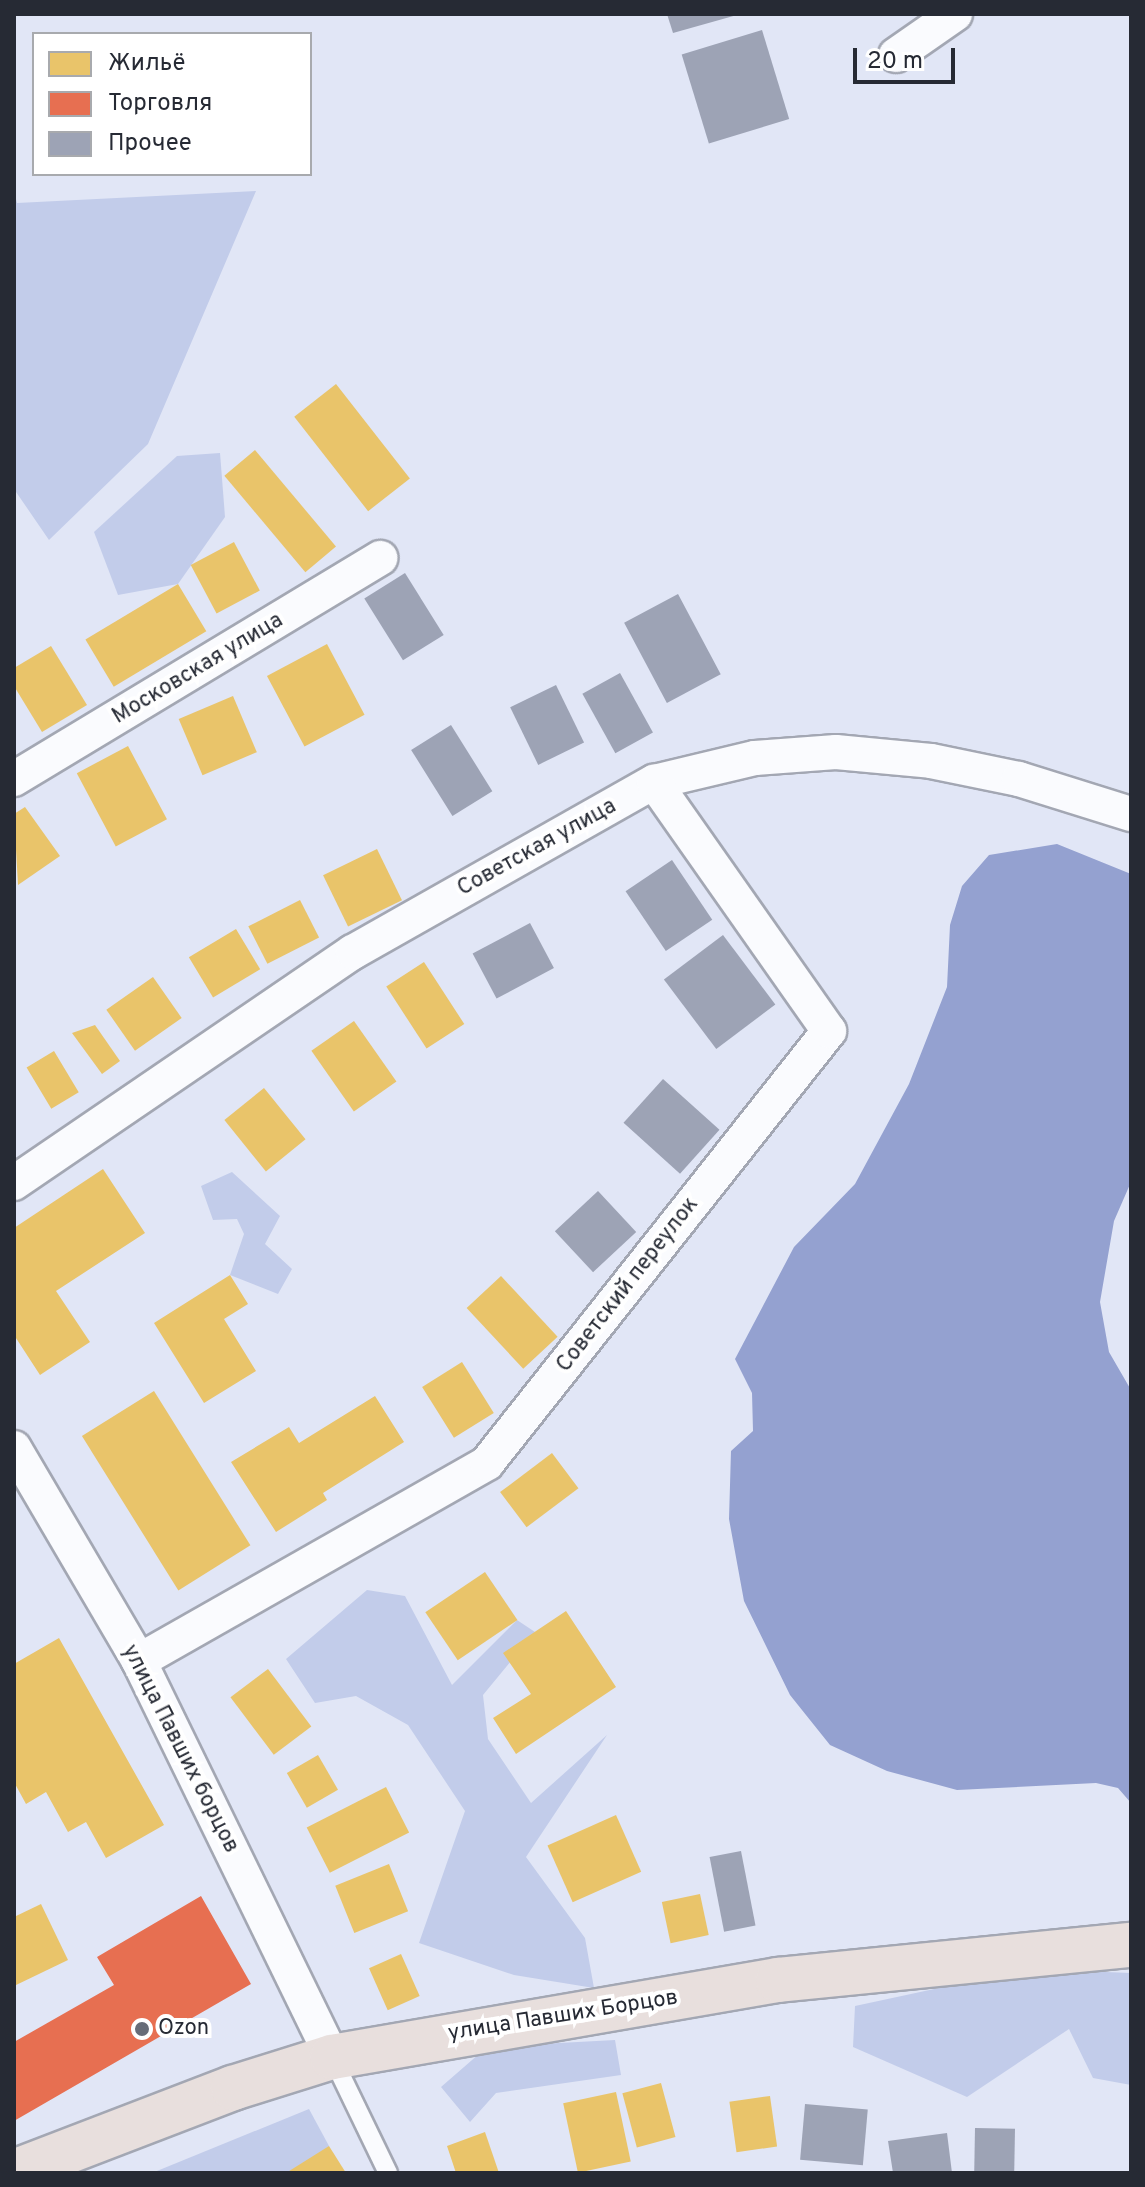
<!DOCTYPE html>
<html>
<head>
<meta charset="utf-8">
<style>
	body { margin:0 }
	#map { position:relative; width:1145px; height:2187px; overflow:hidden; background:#e1e6f6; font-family:Overpass,sans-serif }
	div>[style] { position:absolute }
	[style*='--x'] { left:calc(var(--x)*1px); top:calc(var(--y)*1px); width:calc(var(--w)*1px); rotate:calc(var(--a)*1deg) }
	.green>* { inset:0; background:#c2ccea }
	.water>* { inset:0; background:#94a1d0 }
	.homes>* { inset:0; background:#e9c46a; transform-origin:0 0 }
	.shops>* { inset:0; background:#e76f51 }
	.building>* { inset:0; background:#9da3b5; transform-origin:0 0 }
	.roads { filter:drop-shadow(2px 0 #a3a7b3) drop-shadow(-2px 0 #a3a7b3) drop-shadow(0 2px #a3a7b3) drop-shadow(0 -2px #a3a7b3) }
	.service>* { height:18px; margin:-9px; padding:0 9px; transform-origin:9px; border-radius:9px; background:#fafbfe }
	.minor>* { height:34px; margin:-17px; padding:0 17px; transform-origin:17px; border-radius:17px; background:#fafbfe }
	.primary>* { height:44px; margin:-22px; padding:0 22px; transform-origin:22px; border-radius:22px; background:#e8dfdd }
	.dots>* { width:22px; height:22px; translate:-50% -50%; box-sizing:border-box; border:4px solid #fff; border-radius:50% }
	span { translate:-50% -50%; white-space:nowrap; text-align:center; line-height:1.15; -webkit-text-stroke:8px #fff; paint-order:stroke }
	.street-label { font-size:22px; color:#262a34 }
	.poi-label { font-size:22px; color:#262a34 }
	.left { translate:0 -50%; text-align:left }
	.frame { position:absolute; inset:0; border:16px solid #262a34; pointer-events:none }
	.legend { position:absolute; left:32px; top:32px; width:280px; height:144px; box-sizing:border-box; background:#fff; border:2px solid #a8aaae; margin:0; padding:10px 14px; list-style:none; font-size:24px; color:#262a34 }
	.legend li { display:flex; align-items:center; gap:16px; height:40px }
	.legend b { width:40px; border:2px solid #a8aaae }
	.scale { position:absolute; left:853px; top:48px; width:102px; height:36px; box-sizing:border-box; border:4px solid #262a34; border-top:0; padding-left:10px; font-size:24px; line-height:28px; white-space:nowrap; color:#262a34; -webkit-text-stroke:6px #fff; paint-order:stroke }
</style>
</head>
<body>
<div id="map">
	<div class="green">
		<div style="clip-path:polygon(14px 191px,17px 203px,256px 191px,148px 444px,49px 540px,14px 489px)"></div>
		<div style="clip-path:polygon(220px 453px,225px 517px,178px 584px,118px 595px,94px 532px,177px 456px)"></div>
		<div style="clip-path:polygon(232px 1172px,280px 1216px,265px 1244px,292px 1269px,278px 1294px,230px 1275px,244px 1234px,237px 1219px,213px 1220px,201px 1186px)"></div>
		<div style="clip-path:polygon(367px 1590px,405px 1596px,452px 1685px,517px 1620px,535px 1632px,483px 1695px,488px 1739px,531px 1803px,607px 1735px,526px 1857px,585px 1938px,594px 1988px,514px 1975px,419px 1943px,465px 1811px,408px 1725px,356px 1696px,315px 1703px,286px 1659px)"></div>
		<div style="clip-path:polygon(1027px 1969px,1131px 1973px,1131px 2085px,1093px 2078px,1069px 2029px,967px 2097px,853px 2047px,855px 2006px)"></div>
		<div style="clip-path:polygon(615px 2040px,621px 2075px,496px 2093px,470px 2122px,441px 2087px,487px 2047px)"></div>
		<div style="clip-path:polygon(309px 2109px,329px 2146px,320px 2173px,152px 2173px)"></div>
	</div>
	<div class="water">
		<div style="clip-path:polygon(1057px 844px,1131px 874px,1131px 1182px,1114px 1221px,1100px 1302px,1109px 1352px,1131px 1390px,1131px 1803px,1118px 1788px,1096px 1783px,957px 1790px,887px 1771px,830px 1745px,790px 1695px,744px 1601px,729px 1519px,731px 1451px,753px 1431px,752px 1393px,735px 1359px,794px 1247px,855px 1184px,909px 1084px,947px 987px,950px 925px,962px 886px,989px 855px)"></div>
	</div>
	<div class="homes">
		<div style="left:336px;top:384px;width:120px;height:53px;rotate:52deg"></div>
		<div style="left:255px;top:450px;width:126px;height:40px;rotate:50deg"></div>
		<div style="left:234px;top:542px;width:55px;height:49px;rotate:62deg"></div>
		<div style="left:178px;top:584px;width:55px;height:108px;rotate:59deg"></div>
		<div style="left:327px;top:644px;width:80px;height:68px;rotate:62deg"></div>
		<div style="clip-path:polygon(51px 646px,87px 705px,42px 732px,14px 686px,14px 668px)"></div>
		<div style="left:233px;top:696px;width:61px;height:59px;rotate:67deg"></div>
		<div style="left:128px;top:746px;width:83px;height:58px;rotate:62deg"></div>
		<div style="clip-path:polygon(25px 807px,60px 856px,18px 885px,14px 814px)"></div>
		<div style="left:377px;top:849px;width:57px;height:60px;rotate:64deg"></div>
		<div style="left:300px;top:900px;width:42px;height:58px;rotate:63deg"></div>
		<div style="left:236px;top:929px;width:47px;height:55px;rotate:59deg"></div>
		<div style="left:424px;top:962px;width:74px;height:45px;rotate:57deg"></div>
		<div style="left:153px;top:977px;width:50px;height:57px;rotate:55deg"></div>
		<div style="left:354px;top:1021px;width:74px;height:52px;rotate:55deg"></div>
		<div style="clip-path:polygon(95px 1025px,120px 1061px,102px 1074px,72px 1033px)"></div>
		<div style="left:54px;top:1051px;width:48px;height:32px;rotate:59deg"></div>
		<div style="left:264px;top:1088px;width:66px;height:51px;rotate:51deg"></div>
		<div style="clip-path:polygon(103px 1169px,145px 1233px,56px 1291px,90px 1342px,40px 1375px,14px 1335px,14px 1228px)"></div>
		<div style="clip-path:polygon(230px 1275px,248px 1304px,224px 1319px,256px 1371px,204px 1403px,154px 1323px)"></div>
		<div style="left:501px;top:1276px;width:83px;height:47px;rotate:47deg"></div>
		<div style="left:462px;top:1362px;width:60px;height:47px;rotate:58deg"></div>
		<div style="left:154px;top:1391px;width:182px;height:85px;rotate:58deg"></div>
		<div style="clip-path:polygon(375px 1396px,404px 1442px,323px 1493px,327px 1500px,276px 1532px,231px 1462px,289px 1427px,299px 1443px)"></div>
		<div style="left:552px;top:1453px;width:44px;height:65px;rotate:53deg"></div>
		<div style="left:485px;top:1572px;width:58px;height:72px;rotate:56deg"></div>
		<div style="clip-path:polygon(566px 1611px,616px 1687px,516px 1754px,493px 1718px,531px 1694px,503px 1653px)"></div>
		<div style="clip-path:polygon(59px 1638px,164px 1825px,106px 1858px,86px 1822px,68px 1832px,46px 1792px,26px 1804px,14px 1782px,14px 1664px)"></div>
		<div style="left:268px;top:1669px;width:72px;height:47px;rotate:53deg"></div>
		<div style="left:318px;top:1755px;width:40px;height:36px;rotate:60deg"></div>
		<div style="left:386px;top:1787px;width:51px;height:89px;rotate:63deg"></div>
		<div style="left:616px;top:1815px;width:62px;height:75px;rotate:66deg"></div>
		<div style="left:389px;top:1864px;width:51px;height:58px;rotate:68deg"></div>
		<div style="left:700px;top:1894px;width:42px;height:39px;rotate:78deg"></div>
		<div style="clip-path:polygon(41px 1904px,68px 1960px,14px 1986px,14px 1917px)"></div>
		<div style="left:401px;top:1954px;width:46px;height:35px;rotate:66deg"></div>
		<div style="left:661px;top:2083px;width:56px;height:40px;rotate:75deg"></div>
		<div style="left:616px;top:2092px;width:71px;height:54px;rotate:78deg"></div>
		<div style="left:770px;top:2096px;width:51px;height:41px;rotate:82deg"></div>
		<div style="clip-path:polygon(485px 2132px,499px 2173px,456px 2173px,447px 2146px)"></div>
		<div style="clip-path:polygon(329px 2146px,346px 2173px,286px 2173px)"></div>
	</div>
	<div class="shops">
		<div style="clip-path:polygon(201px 1896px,251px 1984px,14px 2121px,14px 2042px,114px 1985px,97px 1957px)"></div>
	</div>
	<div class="building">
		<div style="clip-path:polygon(667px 14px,737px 14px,737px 15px,673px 33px)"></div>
		<div style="left:762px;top:30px;width:93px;height:84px;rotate:73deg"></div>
		<div style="left:405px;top:573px;width:73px;height:48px;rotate:58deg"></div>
		<div style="left:678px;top:594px;width:91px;height:61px;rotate:62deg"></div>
		<div style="left:620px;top:673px;width:68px;height:43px;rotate:61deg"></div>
		<div style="left:556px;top:685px;width:64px;height:51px;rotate:64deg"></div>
		<div style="left:451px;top:725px;width:78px;height:47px;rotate:58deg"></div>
		<div style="left:672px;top:860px;width:72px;height:56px;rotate:56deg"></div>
		<div style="left:530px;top:923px;width:51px;height:65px;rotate:62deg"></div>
		<div style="left:723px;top:935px;width:87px;height:74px;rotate:53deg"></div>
		<div style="left:663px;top:1079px;width:76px;height:59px;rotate:42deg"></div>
		<div style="left:598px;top:1191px;width:56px;height:59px;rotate:47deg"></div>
		<div style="left:741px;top:1851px;width:76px;height:32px;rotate:79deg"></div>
		<div style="left:805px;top:2104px;width:63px;height:56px;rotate:5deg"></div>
		<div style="left:975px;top:2128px;width:40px;height:45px;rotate:1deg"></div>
		<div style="clip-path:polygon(947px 2133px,952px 2173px,893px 2173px,888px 2141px)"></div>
	</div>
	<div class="roads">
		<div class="service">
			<div style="--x:332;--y:2057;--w:129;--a:64.2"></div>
		</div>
		<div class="minor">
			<div style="--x:896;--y:55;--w:72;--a:-34.8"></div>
			<div style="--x:14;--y:779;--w:428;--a:-31.1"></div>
			<div style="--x:14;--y:1183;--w:410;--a:-34.3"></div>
			<div style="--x:353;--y:952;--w:346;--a:-29.5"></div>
			<div style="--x:654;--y:782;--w:104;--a:-13.4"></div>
			<div style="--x:755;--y:758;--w:81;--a:-4.2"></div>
			<div style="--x:836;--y:752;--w:95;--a:5.4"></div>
			<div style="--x:931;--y:761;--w:90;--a:11.6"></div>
			<div style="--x:1019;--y:779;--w:117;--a:17.4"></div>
			<div style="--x:14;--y:1448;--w:247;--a:59.6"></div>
			<div style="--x:139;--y:1661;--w:441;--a:64"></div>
			<div style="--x:139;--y:1661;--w:400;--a:-29.6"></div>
			<div style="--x:487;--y:1463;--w:551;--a:-51.63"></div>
			<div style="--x:829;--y:1031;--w:304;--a:-125.1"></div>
		</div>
		<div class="primary">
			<div style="--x:14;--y:2172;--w:235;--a:-21"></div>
			<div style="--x:233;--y:2088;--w:104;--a:-17.4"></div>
			<div style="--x:332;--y:2057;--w:453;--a:-9.8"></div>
			<div style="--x:778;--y:1980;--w:355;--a:-5.7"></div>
		</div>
	</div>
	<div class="dots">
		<div style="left:142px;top:2029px;background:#676c78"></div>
	</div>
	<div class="street-label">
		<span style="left:198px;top:669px;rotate:-31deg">Московская улица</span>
		<span style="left:537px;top:848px;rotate:-29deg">Советская улица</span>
		<span style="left:628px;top:1285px;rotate:-52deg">Советский переулок</span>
		<span style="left:180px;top:1749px;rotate:63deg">улица Павших борцов</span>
		<span style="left:563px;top:2016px;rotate:-9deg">улица Павших Борцов</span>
	</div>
	<div class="poi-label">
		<span class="left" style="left:158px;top:2029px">Ozon</span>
	</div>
	<div class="frame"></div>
	<ul class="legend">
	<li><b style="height:22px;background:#e9c46a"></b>Жильё</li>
	<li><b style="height:22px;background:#e76f51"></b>Торговля</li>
	<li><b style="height:22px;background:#9da3b5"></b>Прочее</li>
	</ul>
	<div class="scale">20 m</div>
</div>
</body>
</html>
